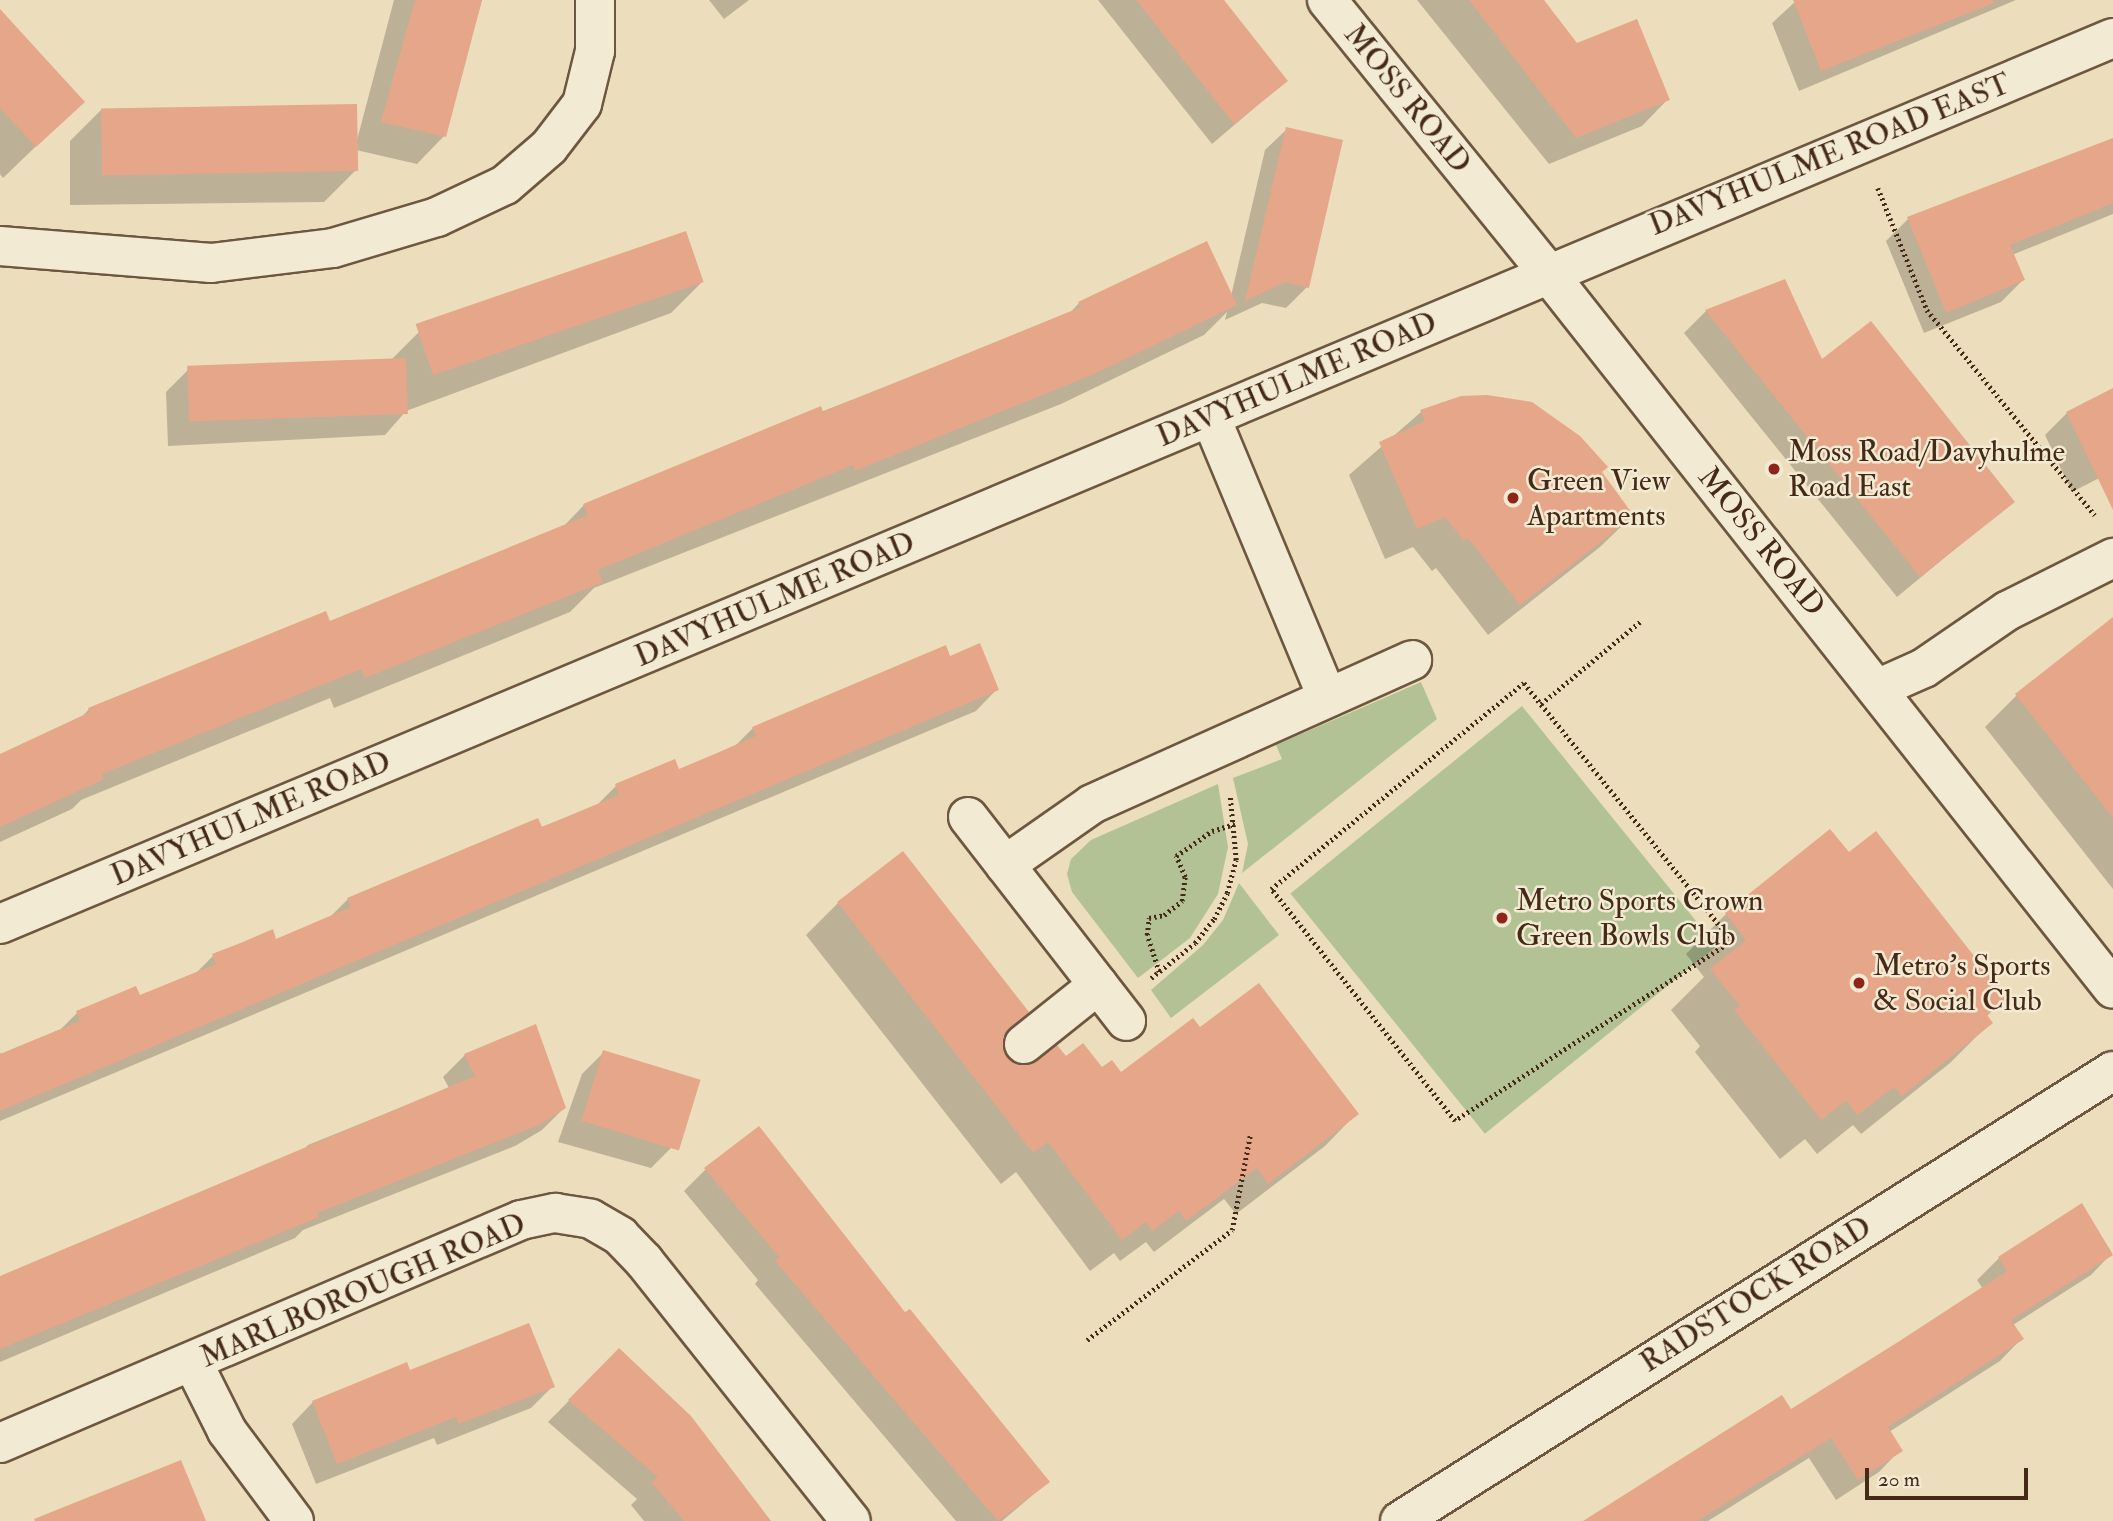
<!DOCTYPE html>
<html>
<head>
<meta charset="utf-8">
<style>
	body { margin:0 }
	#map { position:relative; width:2113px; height:1521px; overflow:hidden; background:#ecdebc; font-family:"IM FELL Double Pica",serif }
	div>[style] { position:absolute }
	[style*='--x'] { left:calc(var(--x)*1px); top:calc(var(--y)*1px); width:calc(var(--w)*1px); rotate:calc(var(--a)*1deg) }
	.green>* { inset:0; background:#b2c295; transform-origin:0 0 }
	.shadow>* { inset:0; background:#0003 }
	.building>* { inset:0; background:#e5a689; transform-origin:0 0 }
	.path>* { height:4.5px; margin-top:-2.25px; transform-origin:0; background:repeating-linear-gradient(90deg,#442a17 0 2px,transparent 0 5.5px) }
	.roads { filter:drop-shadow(2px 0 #6e5740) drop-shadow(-2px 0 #6e5740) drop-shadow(0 2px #6e5740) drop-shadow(0 -2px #6e5740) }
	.minor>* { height:38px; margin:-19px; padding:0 19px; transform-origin:19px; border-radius:19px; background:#f3ead3 }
	.tertiary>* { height:38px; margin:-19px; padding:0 19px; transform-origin:19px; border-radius:19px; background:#f3ead3 }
	.dots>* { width:19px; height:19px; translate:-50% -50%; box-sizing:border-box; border:4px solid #f3ead3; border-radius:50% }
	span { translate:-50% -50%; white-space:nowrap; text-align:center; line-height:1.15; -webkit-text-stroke:5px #f3ead3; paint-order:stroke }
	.street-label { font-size:30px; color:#442a17 }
	.poi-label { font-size:30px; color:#442a17 }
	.left { translate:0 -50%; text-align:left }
	.scale { position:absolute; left:1865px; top:1468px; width:163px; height:32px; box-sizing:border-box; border:4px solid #442a17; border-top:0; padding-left:9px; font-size:21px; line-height:24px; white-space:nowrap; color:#442a17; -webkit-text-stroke:5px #f3ead3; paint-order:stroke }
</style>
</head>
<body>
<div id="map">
	<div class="green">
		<div style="clip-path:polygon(1421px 682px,1437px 719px,1242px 873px,1248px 844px,1233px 778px,1282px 759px,1276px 745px)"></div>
		<div style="left:1522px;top:706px;width:309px;height:298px;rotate:51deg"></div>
		<div style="clip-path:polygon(1218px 784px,1228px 847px,1218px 894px,1190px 938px,1138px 978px,1072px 892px,1067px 874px,1071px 859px,1091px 840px)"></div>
		<div style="clip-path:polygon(1239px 883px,1279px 935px,1171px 1018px,1151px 990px,1203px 945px,1223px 920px)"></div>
	</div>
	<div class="shadow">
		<div style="clip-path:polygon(394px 0,482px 0,444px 136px,417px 164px,356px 150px,356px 170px,324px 202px,70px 205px,70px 141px,102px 109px,357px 140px)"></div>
		<div style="clip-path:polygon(709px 0,749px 0,724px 19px)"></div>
		<div style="clip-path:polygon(1098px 0,1221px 0,1286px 81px,1212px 144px)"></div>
		<div style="clip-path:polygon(1417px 0,1541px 0,1577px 45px,1668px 99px,1642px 126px,1549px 164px)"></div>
		<div style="clip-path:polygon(2016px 0,1799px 91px,1772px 23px,1797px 0)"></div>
		<div style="clip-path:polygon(0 11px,82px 102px,3px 178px,0 174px)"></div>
		<div style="clip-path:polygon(1287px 129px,1307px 287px,1286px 308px,1262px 303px,1225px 320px,1227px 312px,1204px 335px,1061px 404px,594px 588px,570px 612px,334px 708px,330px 698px,81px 800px,72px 809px,0 842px,0 756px,81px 718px,89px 709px,329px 623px,562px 528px,584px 505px,1068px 315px,1079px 303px,1231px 296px,1265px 150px)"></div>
		<div style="clip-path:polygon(2113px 139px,2113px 214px,2012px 255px,2023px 280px,2001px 302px,1924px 333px,1886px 241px,1908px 219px)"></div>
		<div style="clip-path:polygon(1784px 281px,1821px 362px,2012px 502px,1897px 597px,1684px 333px,1706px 311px)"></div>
		<div style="clip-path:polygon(702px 282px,671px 313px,406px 411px,385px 435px,168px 446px,166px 392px,188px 370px,391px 360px,419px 332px)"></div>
		<div style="clip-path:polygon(2113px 390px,2113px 471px,2072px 492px,2045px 435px,2067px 413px)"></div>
		<div style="clip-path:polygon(1443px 402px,1632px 516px,1600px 547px,1488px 635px,1436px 568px,1432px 571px,1413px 547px,1385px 559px,1349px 475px,1421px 412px)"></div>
		<div style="clip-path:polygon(2113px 631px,2113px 889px,1985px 727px,2017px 695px)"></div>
		<div style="clip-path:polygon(949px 658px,997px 689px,976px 711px,0 1121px,0 1052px,2px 1056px,58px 1032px,77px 1013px,139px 998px,194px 975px,213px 956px,275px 941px,329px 918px,348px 899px,595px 807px,616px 786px,678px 771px,733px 748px,753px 728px)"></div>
		<div style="clip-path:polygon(903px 853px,1002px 1037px,1005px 1058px,1016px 1066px,1066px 1058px,1121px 1075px,1200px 1030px,1356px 1114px,1325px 1146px,1236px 1214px,1224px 1199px,1154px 1252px,1146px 1242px,1120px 1261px,1114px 1253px,1090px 1271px,1016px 1172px,1001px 1184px,806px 935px,838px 903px)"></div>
		<div style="clip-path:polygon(1849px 855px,2005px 998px,1986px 1017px,1990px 1023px,1950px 1063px,1861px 1134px,1853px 1125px,1817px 1154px,1805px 1139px,1780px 1159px,1695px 1052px,1700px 1046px,1671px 1010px,1704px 977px,1686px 954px,1726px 914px)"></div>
		<div style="clip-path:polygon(604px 1052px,673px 1146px,651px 1168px,558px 1142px,582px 1074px)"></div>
		<div style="clip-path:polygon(465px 1055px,564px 1108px,542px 1130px,515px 1146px,303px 1230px,295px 1238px,0 1362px,0 1281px,301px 1152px,308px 1145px,449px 1088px,443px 1077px)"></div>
		<div style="clip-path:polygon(706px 1169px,905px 1315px,1048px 1482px,1002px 1521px,956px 1521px,755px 1284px,758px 1280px,684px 1191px)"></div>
		<div style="clip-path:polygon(2081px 1205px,2112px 1253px,2091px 1275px,2013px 1325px,2021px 1339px,2000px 1361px,1889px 1432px,1900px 1450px,1879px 1472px,1836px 1500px,1809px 1458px,1708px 1521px,1586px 1521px,1791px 1412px,1983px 1289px,1977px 1280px,1999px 1258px)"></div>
		<div style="clip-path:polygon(619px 1350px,771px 1521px,644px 1521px,631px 1505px,637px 1499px,548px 1422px)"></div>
		<div style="clip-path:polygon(409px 1372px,553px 1386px,531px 1408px,437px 1445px,434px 1438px,316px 1484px,292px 1424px,313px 1402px)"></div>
	</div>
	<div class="building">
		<div style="clip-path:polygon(415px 0,482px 0,446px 137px,381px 122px)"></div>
		<div style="clip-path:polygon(1136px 0,1224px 0,1288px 81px,1234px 124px)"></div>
		<div style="clip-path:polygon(1469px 0,1544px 0,1577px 43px,1637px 19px,1670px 100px,1576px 138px)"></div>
		<div style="clip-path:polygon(1793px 0,1993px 0,1994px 3px,1821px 71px)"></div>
		<div style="clip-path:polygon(0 9px,85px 102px,36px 147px,0 108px)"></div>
		<div style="left:357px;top:104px;width:67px;height:256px;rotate:89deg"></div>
		<div style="clip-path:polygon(1286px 127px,1343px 140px,1309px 288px,1285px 282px,1245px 301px)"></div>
		<div style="clip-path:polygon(2113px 138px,2113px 203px,2010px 245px,2025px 280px,1946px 313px,1907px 217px)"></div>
		<div style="left:686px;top:231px;width:54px;height:286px;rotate:71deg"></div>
		<div style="clip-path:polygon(1207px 241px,1237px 305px,1094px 374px,855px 471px,853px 465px,598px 570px,603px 582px,365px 678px,361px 669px,102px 774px,104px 779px,0 827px,0 754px,90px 712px,88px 708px,326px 611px,330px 621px,588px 515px,583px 504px,821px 406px,823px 412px,1081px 307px,1078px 302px)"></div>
		<div style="clip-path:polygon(1785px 279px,1822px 359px,1871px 321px,2015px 502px,1920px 577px,1705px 310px)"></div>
		<div style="left:406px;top:358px;width:56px;height:219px;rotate:88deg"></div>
		<div style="clip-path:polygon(2113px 388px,2113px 510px,2066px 412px)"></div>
		<div style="clip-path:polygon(1487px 395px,1532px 402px,1580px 436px,1608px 467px,1602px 472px,1634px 516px,1520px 605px,1468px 538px,1464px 541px,1445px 517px,1417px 529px,1379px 442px,1425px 421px,1420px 410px,1461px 396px)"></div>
		<div style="clip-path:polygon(2113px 617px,2113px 818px,2015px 694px)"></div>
		<div style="clip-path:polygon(980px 643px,999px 690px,0 1111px,0 1054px,80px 1021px,76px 1011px,136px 986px,140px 995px,216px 964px,212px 954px,243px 942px,273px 929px,276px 939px,351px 907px,347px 898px,538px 818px,542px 827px,619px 795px,615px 784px,675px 759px,679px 769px,717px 753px,756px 736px,752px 727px,946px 645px,950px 656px)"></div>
		<div style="clip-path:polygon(1830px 829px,1849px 852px,1876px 831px,2007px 998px,1987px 1015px,1993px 1023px,1902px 1096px,1894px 1087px,1858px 1115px,1846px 1101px,1821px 1120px,1734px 1010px,1740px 1006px,1710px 969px,1746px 940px,1725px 913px)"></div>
		<div style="clip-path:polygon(903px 851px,1029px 1012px,1003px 1037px,1003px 1048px,1015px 1064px,1037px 1061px,1057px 1045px,1066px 1056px,1083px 1043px,1102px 1067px,1112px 1060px,1121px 1072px,1193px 1018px,1200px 1027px,1259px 983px,1359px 1114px,1268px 1184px,1257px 1168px,1186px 1221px,1179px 1211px,1152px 1231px,1146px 1222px,1122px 1240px,1048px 1142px,1033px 1153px,837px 902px)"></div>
		<div style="clip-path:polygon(536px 1024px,566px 1108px,539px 1125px,317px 1213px,319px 1217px,0 1349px,0 1276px,475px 1076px,464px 1054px)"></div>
		<div style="left:603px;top:1050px;width:102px;height:74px;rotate:17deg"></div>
		<div style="clip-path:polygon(759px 1126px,905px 1312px,910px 1309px,1050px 1482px,998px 1521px,775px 1261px,779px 1257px,704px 1168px)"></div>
		<div style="clip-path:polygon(2082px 1203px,2113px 1255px,2011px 1320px,2024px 1339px,1888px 1427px,1903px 1451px,1858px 1480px,1831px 1438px,1697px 1521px,1583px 1521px,1782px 1395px,1791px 1409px,1898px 1342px,2007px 1271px,1998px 1257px)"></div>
		<div style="clip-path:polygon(529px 1323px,555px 1387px,459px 1424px,456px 1417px,337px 1464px,312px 1401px,407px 1362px,410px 1370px)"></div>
		<div style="clip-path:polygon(619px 1348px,691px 1416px,771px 1521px,684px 1521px,651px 1482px,658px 1477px,568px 1400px)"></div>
		<div style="clip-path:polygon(181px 1460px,206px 1521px,35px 1521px,34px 1519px)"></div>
	</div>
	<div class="path">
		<div style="--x:1878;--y:188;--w:131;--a:68.1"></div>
		<div style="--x:1927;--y:310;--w:265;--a:50.7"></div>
		<div style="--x:1524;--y:683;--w:331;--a:51.1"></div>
		<div style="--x:1732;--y:941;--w:330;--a:147"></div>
		<div style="--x:1455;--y:1121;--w:296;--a:-128.4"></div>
		<div style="--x:1271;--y:889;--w:326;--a:-39.2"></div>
		<div style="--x:1541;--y:704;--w:130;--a:-39.7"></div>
		<div style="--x:1159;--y:972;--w:39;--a:-108"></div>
		<div style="--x:1147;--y:935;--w:17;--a:-83"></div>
		<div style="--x:1149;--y:918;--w:15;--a:-11"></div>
		<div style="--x:1164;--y:915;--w:23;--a:-38"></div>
		<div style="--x:1182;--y:901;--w:24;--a:-83"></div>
		<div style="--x:1185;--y:877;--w:23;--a:-113"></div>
		<div style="--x:1176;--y:856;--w:44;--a:-34.8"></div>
		<div style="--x:1212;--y:831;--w:24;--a:-17"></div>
		<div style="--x:1151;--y:978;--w:56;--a:-38.5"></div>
		<div style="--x:1195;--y:943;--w:31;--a:-52"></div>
		<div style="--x:1214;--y:919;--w:29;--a:-63"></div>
		<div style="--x:1227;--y:893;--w:34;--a:-75"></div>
		<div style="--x:1236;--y:860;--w:64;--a:-95.4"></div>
		<div style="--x:1087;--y:1340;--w:182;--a:-37.2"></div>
		<div style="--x:1232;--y:1230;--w:96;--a:-79.2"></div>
	</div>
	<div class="roads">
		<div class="minor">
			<div style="--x:1327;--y:0;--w:350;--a:51"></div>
			<div style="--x:0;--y:246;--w:212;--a:4.6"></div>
			<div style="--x:211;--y:263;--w:123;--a:-7"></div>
			<div style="--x:333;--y:248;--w:109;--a:-16.6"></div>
			<div style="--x:437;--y:217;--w:75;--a:-25.2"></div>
			<div style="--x:505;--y:185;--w:58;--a:-40.8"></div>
			<div style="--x:549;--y:147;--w:54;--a:-52.5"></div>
			<div style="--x:582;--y:104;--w:55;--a:-76.2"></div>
			<div style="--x:595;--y:51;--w:51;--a:-90"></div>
			<div style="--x:1211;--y:418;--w:301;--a:67.4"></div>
			<div style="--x:1879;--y:688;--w:49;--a:-24"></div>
			<div style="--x:1924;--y:668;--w:101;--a:-34.5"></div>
			<div style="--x:2007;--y:611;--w:119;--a:-26.6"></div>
			<div style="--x:968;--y:817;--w:258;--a:52.2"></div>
			<div style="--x:1005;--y:865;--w:106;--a:-35"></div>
			<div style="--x:1092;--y:804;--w:351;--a:-24.2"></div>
			<div style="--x:1024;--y:1044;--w:95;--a:-38.6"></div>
			<div style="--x:193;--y:1363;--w:76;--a:63.4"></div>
			<div style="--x:227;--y:1431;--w:112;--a:53.3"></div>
			<div style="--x:0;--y:1443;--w:567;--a:-23.17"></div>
			<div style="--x:521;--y:1220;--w:35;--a:-12"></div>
			<div style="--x:555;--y:1213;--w:36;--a:9"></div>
			<div style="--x:591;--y:1219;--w:34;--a:30"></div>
			<div style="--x:620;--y:1236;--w:35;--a:46"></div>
			<div style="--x:644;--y:1261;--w:332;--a:51.5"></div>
			<div style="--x:1400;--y:1521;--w:843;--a:-32.26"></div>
		</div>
		<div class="tertiary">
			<div style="--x:1547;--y:272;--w:913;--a:51.71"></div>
			<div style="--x:0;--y:924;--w:2291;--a:-22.75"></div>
		</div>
	</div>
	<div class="dots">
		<div style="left:1774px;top:469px;background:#8f2418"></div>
		<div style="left:1513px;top:498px;background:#8f2418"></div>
		<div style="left:1502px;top:918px;background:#8f2418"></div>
		<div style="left:1859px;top:983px;background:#8f2418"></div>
	</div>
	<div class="street-label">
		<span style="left:1407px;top:99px;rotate:51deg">MOSS ROAD</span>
		<span style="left:1830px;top:155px;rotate:-22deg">DAVYHULME ROAD EAST</span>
		<span style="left:1297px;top:380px;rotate:-23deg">DAVYHULME ROAD</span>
		<span style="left:1761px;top:542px;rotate:51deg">MOSS ROAD</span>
		<span style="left:775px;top:600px;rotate:-23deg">DAVYHULME ROAD</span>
		<span style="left:251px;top:819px;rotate:-23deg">DAVYHULME ROAD</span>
		<span style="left:363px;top:1291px;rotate:-23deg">MARLBOROUGH ROAD</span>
		<span style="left:1756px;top:1295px;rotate:-32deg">RADSTOCK ROAD</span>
	</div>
	<div class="poi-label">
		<span class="left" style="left:1788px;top:469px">Moss Road/Davyhulme<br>Road East</span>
		<span class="left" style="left:1527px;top:498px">Green View<br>Apartments</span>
		<span class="left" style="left:1516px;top:918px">Metro Sports Crown<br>Green Bowls Club</span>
		<span class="left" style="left:1873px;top:983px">Metro's Sports<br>&amp; Social Club</span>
	</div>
	<div class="scale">20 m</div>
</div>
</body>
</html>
